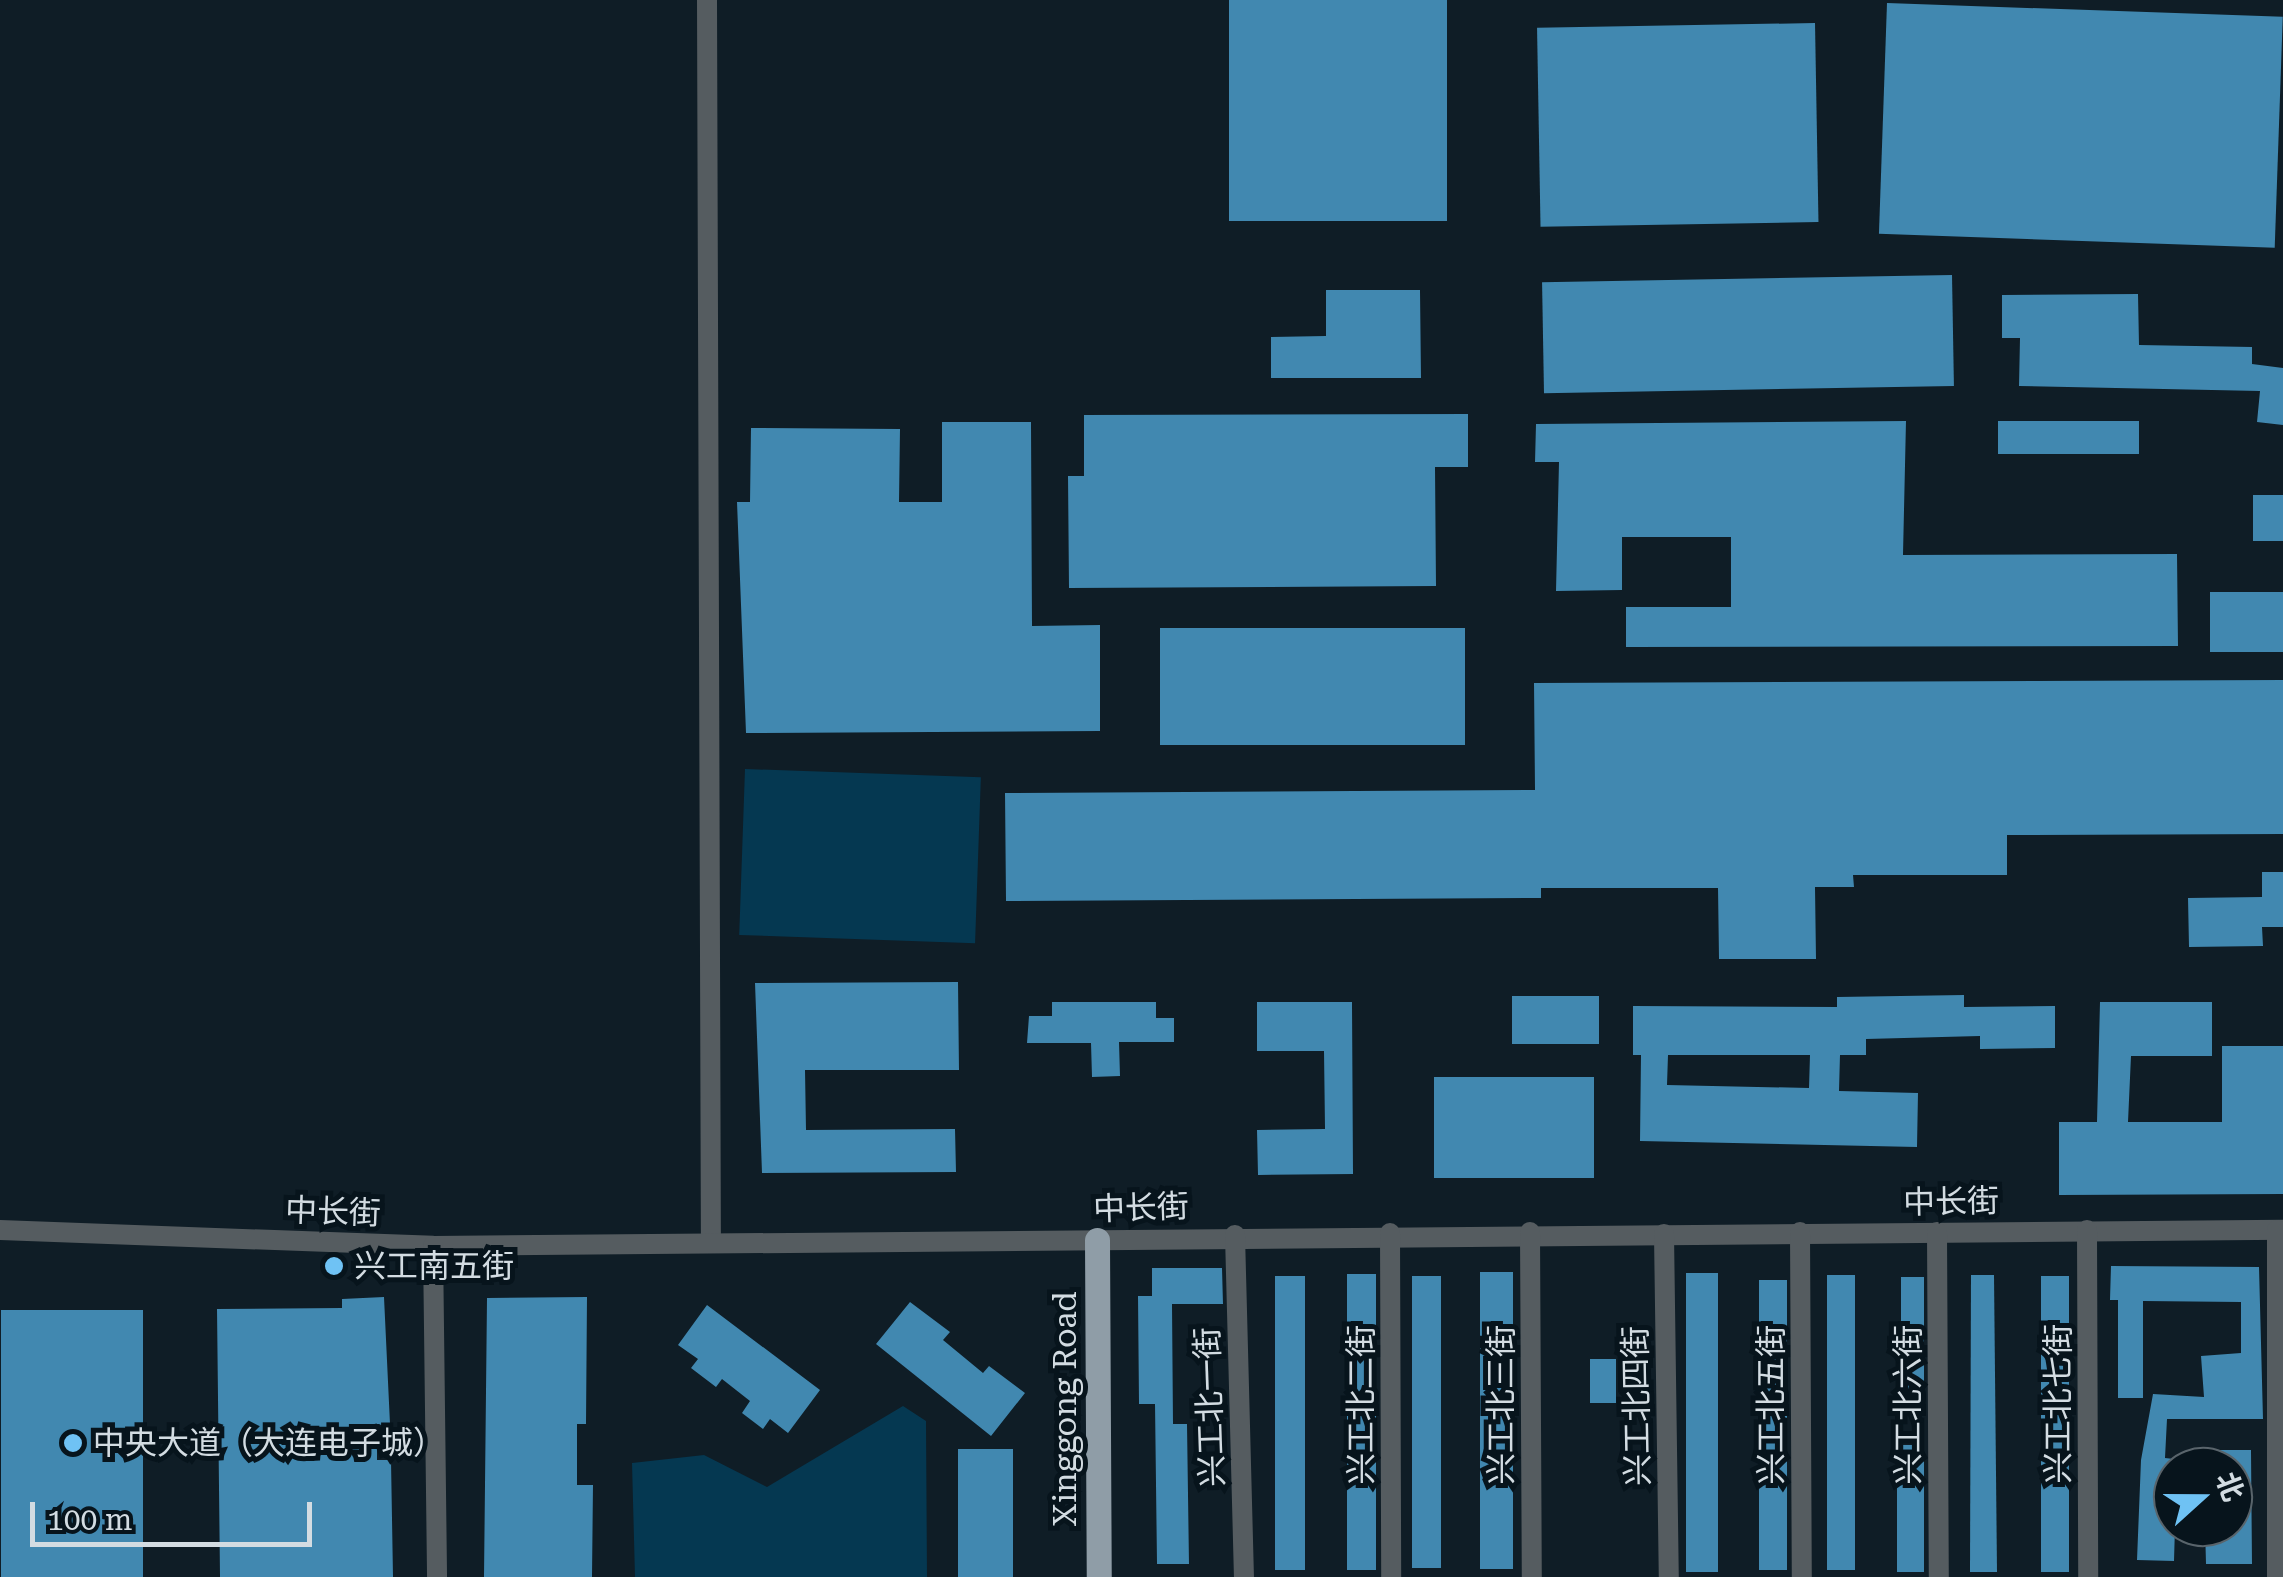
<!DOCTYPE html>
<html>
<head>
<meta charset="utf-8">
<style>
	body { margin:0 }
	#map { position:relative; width:2283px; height:1577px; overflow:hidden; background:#0f1d26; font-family:"Roboto Serif","Noto Sans SC",serif }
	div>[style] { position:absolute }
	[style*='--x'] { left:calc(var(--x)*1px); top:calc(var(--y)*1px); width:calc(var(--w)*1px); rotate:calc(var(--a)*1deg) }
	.green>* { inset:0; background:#053851; transform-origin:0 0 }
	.building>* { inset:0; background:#4188b0; transform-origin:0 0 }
	.minor>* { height:20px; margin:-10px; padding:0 10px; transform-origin:10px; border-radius:10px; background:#555c60 }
	.major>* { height:25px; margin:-12.5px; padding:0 12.5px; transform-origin:12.5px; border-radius:12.5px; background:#8f9da7 }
	.dots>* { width:28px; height:28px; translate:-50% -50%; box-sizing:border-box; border:5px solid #07141c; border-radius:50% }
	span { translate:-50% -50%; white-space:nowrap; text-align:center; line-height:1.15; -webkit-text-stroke:10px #07141c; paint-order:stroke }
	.street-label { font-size:32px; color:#d3dce2 }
	.poi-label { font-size:32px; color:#d3dce2 }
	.left { translate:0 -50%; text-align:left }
	.north { position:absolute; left:2153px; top:1447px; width:100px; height:100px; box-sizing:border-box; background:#07141c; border:2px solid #59646b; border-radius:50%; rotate:69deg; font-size:28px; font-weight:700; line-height:40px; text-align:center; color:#d3dce2 }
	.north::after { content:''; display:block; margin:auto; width:35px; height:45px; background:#6fc2f4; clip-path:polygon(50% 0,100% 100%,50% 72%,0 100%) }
	.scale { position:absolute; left:30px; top:1502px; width:282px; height:45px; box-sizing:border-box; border:5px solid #d3dce2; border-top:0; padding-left:12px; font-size:30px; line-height:35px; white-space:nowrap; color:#d3dce2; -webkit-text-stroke:8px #07141c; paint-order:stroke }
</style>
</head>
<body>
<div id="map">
	<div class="green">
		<div style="left:745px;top:769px;width:236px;height:166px;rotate:2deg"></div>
		<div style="clip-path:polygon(903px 1406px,926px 1421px,927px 1577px,635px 1577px,632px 1463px,704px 1455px,767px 1487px)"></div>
	</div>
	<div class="building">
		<div style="left:1229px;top:0;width:218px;height:221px"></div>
		<div style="left:1887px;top:3px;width:396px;height:231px;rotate:2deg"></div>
		<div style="left:1815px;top:23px;width:199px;height:278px;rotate:89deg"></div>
		<div style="left:1952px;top:275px;width:111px;height:410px;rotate:89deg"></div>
		<div style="clip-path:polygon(1326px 290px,1420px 290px,1421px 378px,1271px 378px,1271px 337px,1326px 336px)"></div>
		<div style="clip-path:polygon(2138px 294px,2139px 345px,2252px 347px,2252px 364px,2283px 368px,2283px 425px,2257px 422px,2260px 391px,2019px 386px,2020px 338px,2002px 338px,2002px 295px)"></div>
		<div style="clip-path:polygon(1468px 414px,1468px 467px,1435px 467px,1436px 586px,1069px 588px,1068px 476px,1084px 476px,1084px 415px)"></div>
		<div style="clip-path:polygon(1906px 421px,1903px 555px,2177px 554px,2178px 646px,1626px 647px,1626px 607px,1731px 607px,1731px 537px,1622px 537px,1622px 590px,1556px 591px,1559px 462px,1535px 462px,1536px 424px)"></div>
		<div style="left:1998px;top:421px;width:141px;height:33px"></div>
		<div style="clip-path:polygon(942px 422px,1031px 422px,1032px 626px,1100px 625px,1100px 731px,746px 733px,737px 502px,750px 502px,751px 428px,900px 429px,899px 502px,942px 502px)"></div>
		<div style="left:2253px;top:495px;width:30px;height:46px"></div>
		<div style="left:2210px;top:592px;width:73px;height:60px"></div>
		<div style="left:1465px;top:628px;width:117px;height:305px;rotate:90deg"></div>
		<div style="clip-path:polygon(2283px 680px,2283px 834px,2007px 835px,2007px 875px,1853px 875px,1854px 887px,1815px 887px,1816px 959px,1719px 959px,1718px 888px,1541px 888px,1541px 898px,1006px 901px,1005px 793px,1535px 790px,1534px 683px)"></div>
		<div style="clip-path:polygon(2262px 872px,2283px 872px,2283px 927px,2262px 927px,2263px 946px,2189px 947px,2188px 898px,2262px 897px)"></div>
		<div style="clip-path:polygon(958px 982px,959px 1070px,805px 1070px,806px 1130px,955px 1129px,956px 1172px,762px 1173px,755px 983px)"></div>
		<div style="clip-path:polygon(evenodd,1964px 995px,1964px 1007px,2055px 1006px,2055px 1048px,1980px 1049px,1980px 1036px,1866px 1039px,1866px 1055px,1840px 1055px,1839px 1091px,1918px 1093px,1917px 1147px,1640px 1141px,1641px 1055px,1633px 1055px,1633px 1006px,1837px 1007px,1837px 997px,1964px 995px,1668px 1055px,1810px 1055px,1809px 1088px,1667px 1085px,1668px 1055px)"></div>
		<div style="left:1599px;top:996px;width:48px;height:87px;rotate:90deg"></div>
		<div style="clip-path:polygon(1052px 1002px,1156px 1002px,1156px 1018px,1174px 1018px,1174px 1042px,1119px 1042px,1120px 1076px,1092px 1077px,1091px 1043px,1027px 1043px,1029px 1016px,1052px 1016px)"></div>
		<div style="clip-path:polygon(1257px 1002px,1352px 1002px,1353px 1174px,1258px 1175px,1257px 1130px,1325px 1129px,1324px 1051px,1257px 1051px)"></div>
		<div style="clip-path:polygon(2100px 1002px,2212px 1002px,2212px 1056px,2131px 1056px,2128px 1122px,2222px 1122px,2222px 1046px,2283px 1046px,2283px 1194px,2059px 1195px,2059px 1122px,2097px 1122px)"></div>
		<div style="left:1434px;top:1077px;width:160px;height:101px"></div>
		<div style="clip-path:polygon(2111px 1266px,2259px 1267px,2263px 1419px,2167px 1419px,2165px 1458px,2174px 1459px,2172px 1478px,2164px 1477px,2162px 1512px,2166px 1525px,2175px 1527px,2174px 1561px,2137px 1560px,2141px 1460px,2153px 1394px,2204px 1397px,2201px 1356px,2241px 1353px,2241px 1302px,2143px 1301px,2143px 1398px,2118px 1398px,2118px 1300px,2110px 1300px)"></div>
		<div style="clip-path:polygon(1152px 1268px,1222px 1268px,1223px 1304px,1172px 1304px,1173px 1424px,1187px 1424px,1189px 1564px,1157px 1564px,1155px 1404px,1139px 1404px,1138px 1296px,1152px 1296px)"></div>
		<div style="left:1480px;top:1272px;width:33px;height:297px"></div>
		<div style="left:1686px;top:1273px;width:32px;height:299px"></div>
		<div style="left:1347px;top:1274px;width:29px;height:296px"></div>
		<div style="left:1827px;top:1275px;width:28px;height:295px"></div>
		<div style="clip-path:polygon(1971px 1275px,1994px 1275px,1997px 1572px,1970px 1572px)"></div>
		<div style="left:1275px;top:1276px;width:30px;height:294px"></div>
		<div style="left:1412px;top:1276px;width:29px;height:292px"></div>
		<div style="left:2041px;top:1276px;width:28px;height:296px"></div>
		<div style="left:1901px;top:1277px;width:23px;height:125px"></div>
		<div style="left:1759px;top:1280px;width:28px;height:290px"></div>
		<div style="clip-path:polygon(384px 1297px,390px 1424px,377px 1425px,377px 1460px,391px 1460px,393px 1577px,220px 1577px,217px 1309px,342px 1308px,342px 1299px)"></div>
		<div style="clip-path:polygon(587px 1297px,586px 1424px,577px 1424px,577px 1485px,593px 1485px,592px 1577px,484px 1577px,487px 1298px)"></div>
		<div style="clip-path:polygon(910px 1302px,950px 1332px,943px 1340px,983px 1373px,989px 1366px,1025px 1393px,991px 1436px,876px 1344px)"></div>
		<div style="clip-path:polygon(707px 1305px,820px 1390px,788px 1433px,770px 1419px,763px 1429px,742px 1413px,750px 1401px,722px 1379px,716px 1387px,691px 1368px,698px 1359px,678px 1345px)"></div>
		<div style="left:1px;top:1310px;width:142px;height:267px"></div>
		<div style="left:1590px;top:1359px;width:26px;height:44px"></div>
		<div style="left:1897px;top:1445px;width:27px;height:127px"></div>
		<div style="left:1013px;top:1449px;width:128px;height:55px;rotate:90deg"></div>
		<div style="clip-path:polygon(2205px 1450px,2251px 1450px,2252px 1564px,2206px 1564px,2205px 1527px,2233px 1527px,2233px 1467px,2205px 1467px)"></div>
	</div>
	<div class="minor">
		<div style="--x:707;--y:0;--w:1243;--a:89.82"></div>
		<div style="--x:0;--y:1230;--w:433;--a:2.1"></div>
		<div style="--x:433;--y:1246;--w:1850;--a:-0.5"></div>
		<div style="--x:2087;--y:1230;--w:347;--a:89.8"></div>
		<div style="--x:2277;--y:1230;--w:347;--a:90"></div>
		<div style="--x:1530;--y:1232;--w:345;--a:89.7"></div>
		<div style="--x:1800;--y:1232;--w:345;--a:89.7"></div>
		<div style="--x:1937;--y:1232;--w:345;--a:89.7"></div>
		<div style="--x:1390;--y:1233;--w:344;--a:89.8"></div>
		<div style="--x:1664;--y:1234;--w:343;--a:89.2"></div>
		<div style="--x:1235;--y:1235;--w:342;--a:88.5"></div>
		<div style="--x:433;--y:1246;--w:331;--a:89.3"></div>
	</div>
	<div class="major">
		<div style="--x:1097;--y:1240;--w:337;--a:89.7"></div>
	</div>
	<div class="dots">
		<div style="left:334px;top:1266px;background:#6fc2f4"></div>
		<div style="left:73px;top:1443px;background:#6fc2f4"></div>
	</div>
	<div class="street-label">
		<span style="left:1951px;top:1202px;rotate:-1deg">中长街</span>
		<span style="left:1141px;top:1208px;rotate:-2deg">中长街</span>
		<span style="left:333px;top:1212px;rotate:2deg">中长街</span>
		<span style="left:2058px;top:1404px;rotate:-90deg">兴工北七街</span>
		<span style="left:1361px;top:1405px;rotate:-90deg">兴工北二街</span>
		<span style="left:1501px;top:1405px;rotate:-90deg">兴工北三街</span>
		<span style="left:1771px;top:1405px;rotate:-90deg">兴工北五街</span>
		<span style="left:1908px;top:1405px;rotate:-90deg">兴工北六街</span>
		<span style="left:1637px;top:1406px;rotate:-91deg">兴工北四街</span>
		<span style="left:1210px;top:1407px;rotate:-92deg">兴工北一街</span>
		<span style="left:1065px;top:1409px;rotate:-90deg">Xinggong Road</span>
	</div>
	<div class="poi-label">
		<span class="left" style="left:354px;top:1266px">兴工南五街</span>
		<span class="left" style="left:93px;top:1443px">中央大道（大连电子城）</span>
	</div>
	<div class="north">北</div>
	<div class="scale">100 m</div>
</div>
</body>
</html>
